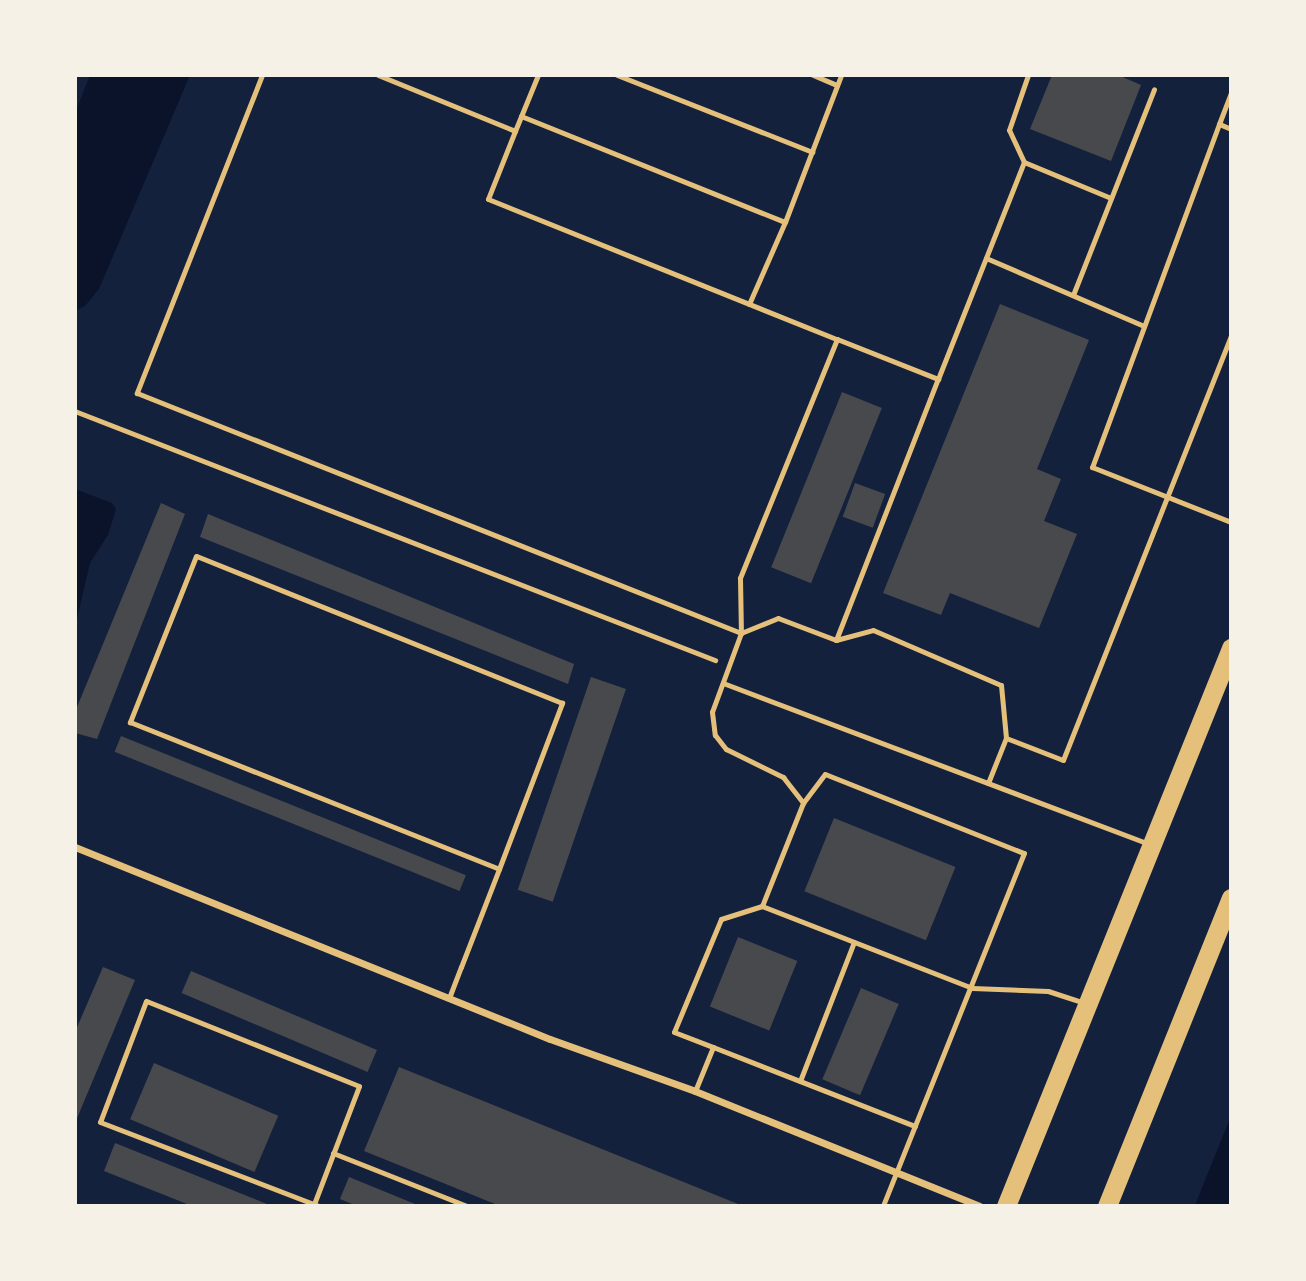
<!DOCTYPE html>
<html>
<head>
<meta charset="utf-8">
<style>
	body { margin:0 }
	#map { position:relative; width:1306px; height:1281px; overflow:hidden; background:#14213d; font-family:"Sofia Sans Condensed",sans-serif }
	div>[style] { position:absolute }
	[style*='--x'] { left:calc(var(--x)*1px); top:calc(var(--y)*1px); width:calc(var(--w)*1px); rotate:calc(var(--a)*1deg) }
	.water>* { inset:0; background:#0b132b }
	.building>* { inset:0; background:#48494c; transform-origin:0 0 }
	.path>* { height:4.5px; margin:-2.25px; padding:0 2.25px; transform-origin:2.25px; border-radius:2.25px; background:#e5c07b }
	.service>* { height:5px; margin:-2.5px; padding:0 2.5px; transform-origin:2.5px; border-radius:2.5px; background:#e5c07b }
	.minor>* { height:7px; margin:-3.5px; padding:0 3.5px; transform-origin:3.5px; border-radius:3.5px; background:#e5c07b }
	.trunk>* { height:19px; margin:-9.5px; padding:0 9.5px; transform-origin:9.5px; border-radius:9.5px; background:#e5c07b }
	span { translate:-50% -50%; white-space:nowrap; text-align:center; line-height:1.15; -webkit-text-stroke:6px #f6f1e7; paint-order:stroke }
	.frame { position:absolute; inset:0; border:77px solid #f6f1e7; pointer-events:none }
</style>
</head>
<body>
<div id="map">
	<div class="water">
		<div style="clip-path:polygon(90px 75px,190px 75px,99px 289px,85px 306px,75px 311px,75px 113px)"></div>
		<div style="clip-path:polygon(75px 489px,112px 503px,116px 509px,108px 535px,90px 563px,75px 628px)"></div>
		<div style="clip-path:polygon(1231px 1116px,1231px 1206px,1195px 1206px,1203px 1185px)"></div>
	</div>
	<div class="building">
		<div style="clip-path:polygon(1052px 75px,1118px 75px,1141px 85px,1111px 161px,1030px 129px)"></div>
		<div style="clip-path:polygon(1000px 304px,1089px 340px,1037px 469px,1061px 479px,1044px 521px,1077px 534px,1039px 628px,950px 593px,941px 615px,883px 593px)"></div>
		<div style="left:842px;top:392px;width:43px;height:189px;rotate:22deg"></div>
		<div style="left:855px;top:483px;width:32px;height:36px;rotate:20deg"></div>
		<div style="clip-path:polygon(161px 503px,185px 514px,97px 739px,75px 733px,75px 712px)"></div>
		<div style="clip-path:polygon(208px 514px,574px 664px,568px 684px,200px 537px)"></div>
		<div style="left:591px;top:677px;width:37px;height:225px;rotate:19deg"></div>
		<div style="left:121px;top:736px;width:372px;height:17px;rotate:22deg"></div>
		<div style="left:834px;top:818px;width:131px;height:79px;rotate:22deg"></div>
		<div style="left:738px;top:937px;width:64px;height:75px;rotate:22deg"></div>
		<div style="clip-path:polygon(103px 967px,135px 980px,75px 1123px,75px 1032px)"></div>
		<div style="left:191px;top:971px;width:202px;height:24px;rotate:23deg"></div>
		<div style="left:861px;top:988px;width:41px;height:99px;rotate:23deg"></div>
		<div style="left:154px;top:1063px;width:135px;height:61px;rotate:23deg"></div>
		<div style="clip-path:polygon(399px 1067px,743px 1206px,500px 1206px,364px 1151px)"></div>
		<div style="clip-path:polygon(115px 1143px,272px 1206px,192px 1206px,104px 1171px)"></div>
		<div style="clip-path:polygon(349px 1177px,420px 1206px,357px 1206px,340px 1199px)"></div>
	</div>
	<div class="path">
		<div style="--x:75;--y:411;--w:687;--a:21.26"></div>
	</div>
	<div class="service">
		<div style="--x:262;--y:75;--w:342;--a:111.5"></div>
		<div style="--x:137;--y:393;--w:650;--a:21.67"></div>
		<div style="--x:741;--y:633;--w:84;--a:110.2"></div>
		<div style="--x:712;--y:712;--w:23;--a:83"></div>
		<div style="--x:715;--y:735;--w:18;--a:52"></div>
		<div style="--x:726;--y:749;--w:64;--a:26.2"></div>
		<div style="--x:783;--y:777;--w:33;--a:52"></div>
		<div style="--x:803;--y:803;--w:111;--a:111.7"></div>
		<div style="--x:762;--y:906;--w:43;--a:162.4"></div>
		<div style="--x:721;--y:919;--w:122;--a:112.6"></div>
		<div style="--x:674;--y:1032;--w:42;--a:21"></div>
		<div style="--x:713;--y:1047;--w:48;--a:112.2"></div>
		<div style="--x:378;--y:75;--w:148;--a:22.2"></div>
		<div style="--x:515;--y:131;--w:61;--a:-67.7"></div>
		<div style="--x:617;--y:75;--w:210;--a:21.5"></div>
		<div style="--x:813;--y:75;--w:26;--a:23"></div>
		<div style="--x:521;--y:116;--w:284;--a:21.9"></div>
		<div style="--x:785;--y:222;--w:157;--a:-69.1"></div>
		<div style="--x:1219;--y:124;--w:33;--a:-69"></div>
		<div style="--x:1231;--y:129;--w:13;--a:-157"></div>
		<div style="--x:1219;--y:124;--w:366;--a:110.3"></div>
		<div style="--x:1092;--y:467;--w:149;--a:21.6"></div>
		<div style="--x:515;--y:131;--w:73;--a:111.7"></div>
		<div style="--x:488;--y:199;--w:376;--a:21.9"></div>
		<div style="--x:837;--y:339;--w:258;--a:112.1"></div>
		<div style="--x:740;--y:578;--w:55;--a:89"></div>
		<div style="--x:741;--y:633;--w:40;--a:-22"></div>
		<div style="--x:778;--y:618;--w:62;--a:20.8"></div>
		<div style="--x:836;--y:640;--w:38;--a:-15"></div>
		<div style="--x:873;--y:630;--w:139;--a:23.3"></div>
		<div style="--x:1001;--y:685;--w:53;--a:84.6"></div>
		<div style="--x:1024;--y:162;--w:94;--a:22.5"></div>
		<div style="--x:986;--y:258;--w:172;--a:23.3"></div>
		<div style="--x:1073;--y:295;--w:221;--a:-68.5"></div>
		<div style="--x:749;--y:304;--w:90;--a:-66.3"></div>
		<div style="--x:837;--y:339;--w:109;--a:21.6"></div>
		<div style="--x:938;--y:379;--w:233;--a:-68.4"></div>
		<div style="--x:1024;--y:162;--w:35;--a:-115"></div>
		<div style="--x:1009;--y:130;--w:58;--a:-70.9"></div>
		<div style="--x:836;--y:640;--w:280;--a:-68.7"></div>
		<div style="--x:723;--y:683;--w:454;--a:20.7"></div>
		<div style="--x:988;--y:783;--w:48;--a:-68.2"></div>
		<div style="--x:1006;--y:738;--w:61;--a:21.1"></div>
		<div style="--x:1063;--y:760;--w:456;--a:-68.4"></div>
		<div style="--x:803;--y:803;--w:36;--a:-53"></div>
		<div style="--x:825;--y:774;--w:214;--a:21.7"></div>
		<div style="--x:1024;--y:853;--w:380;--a:111.8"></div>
		<div style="--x:762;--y:906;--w:225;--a:21.3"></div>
		<div style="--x:972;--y:988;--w:76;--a:2.3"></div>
		<div style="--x:1048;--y:991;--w:39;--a:18"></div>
		<div style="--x:449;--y:998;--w:33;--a:-69"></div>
		<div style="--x:461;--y:967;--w:105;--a:-68.8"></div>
		<div style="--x:499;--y:869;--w:178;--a:-69.2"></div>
		<div style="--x:562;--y:703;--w:394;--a:-158.1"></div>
		<div style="--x:196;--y:556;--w:179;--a:111.7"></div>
		<div style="--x:130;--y:722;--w:397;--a:21.7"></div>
		<div style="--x:713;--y:1047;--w:217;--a:21.4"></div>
		<div style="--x:800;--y:1081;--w:149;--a:-68.8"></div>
		<div style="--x:333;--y:1153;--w:144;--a:21.6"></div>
		<div style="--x:314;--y:1204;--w:126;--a:-69.1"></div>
		<div style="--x:359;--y:1086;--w:229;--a:-158.2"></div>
		<div style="--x:146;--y:1001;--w:129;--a:110.8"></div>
		<div style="--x:100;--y:1122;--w:235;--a:21"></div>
	</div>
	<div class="minor">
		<div style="--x:75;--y:847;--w:512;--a:22.01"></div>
		<div style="--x:550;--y:1039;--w:154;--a:19.7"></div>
		<div style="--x:695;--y:1091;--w:307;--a:22"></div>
	</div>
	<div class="trunk">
		<div style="--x:1006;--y:1206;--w:602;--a:-68.04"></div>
		<div style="--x:1107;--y:1206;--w:332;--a:-68.1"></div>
	</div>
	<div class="frame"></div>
</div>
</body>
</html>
